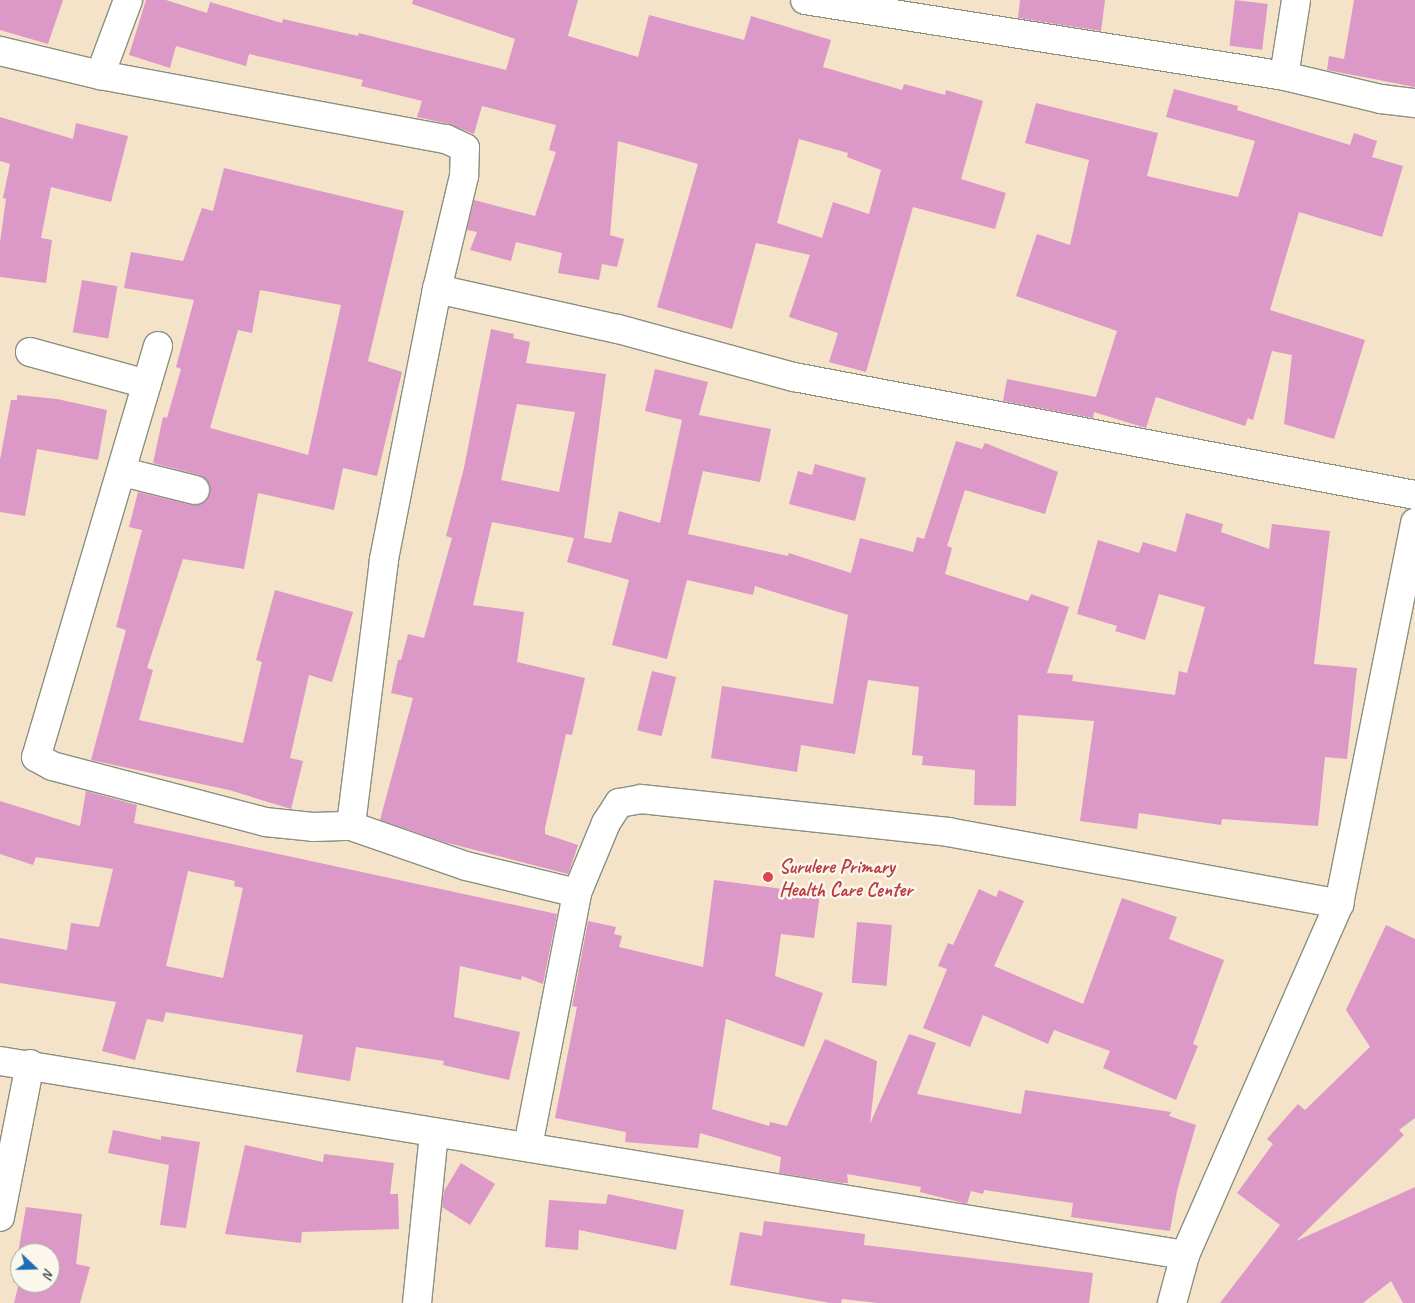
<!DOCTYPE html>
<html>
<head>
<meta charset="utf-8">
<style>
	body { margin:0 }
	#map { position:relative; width:1415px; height:1303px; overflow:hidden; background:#f4e3c9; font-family:Caveat,sans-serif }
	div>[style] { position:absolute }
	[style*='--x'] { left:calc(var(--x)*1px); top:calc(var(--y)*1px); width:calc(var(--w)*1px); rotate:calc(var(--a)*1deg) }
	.building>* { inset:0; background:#dc98c6; transform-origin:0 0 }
	.roads { filter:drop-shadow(1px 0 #8a907e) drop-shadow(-1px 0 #8a907e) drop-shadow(0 1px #8a907e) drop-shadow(0 -1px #8a907e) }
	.minor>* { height:28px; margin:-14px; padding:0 14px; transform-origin:14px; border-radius:14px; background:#fff }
	.dots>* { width:14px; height:14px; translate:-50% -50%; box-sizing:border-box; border:2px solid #fbf7ec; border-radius:50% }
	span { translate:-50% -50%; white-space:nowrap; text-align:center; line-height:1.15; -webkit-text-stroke:5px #fbf7ec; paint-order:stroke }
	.health-label { font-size:20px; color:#be3a42; font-weight:700 }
	.left { translate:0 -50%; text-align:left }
	.north { position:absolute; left:10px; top:1243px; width:50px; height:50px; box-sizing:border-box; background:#fbf7ec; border:1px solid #a3ada2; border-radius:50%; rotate:111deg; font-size:14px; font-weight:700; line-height:20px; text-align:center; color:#1f3d34 }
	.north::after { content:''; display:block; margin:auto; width:18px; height:22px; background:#1f6fb2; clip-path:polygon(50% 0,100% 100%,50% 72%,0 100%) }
</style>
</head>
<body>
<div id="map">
	<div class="building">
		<div style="clip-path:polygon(0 0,63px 0,48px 44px,0 30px)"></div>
		<div style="clip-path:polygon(evenodd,146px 0,166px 0,207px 13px,210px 2px,282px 23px,283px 19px,358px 36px,359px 33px,506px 70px,515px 39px,412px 4px,413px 0,578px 0,568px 36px,638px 57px,649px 15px,744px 40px,751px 16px,831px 40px,823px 67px,902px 90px,904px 84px,945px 95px,946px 90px,983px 101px,961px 179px,1006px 193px,995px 229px,913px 207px,866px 372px,829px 362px,838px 333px,789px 317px,810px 255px,756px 243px,732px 329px,657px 307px,698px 164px,618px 141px,610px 235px,624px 239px,617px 267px,602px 264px,599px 280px,558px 273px,562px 253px,516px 242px,511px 261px,470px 250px,477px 232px,467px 230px,474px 200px,535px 216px,556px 152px,549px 150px,556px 125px,482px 106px,474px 134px,449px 124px,417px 117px,422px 101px,361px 86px,363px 80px,249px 54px,246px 66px,176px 46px,170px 68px,129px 55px,146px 0,799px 139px,848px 153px,847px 157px,881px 170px,869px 214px,833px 202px,822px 238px,777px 223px,799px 139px)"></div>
		<div style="clip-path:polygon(1020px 0,1105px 0,1101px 31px,1018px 18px)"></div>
		<div style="left:1235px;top:0;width:33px;height:46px;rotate:7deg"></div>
		<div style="clip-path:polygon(1354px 0,1415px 0,1415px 87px,1327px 70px,1329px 56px,1344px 59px)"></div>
		<div style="clip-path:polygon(1174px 89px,1238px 106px,1237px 110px,1350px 145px,1354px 133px,1377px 141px,1372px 157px,1403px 166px,1382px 237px,1299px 212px,1270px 310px,1365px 340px,1334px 439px,1284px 424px,1292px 355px,1272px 351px,1253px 420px,1248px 418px,1245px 426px,1156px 397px,1146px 428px,1094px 412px,1093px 418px,1003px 401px,1007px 379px,1096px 397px,1117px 331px,1016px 296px,1037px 234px,1070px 245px,1089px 160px,1025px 143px,1036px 103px,1158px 133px,1147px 176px,1238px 197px,1255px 141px,1166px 117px)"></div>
		<div style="clip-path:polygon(0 117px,73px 139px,76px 123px,128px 136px,111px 202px,51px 187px,41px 238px,52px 240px,46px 283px,0 277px,0 242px,6px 199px,3px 198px,10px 164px,0 161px)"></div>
		<div style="clip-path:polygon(evenodd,224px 168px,404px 211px,368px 361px,402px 372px,377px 476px,343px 468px,334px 510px,258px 493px,244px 569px,183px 559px,147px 668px,153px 670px,139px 720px,243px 743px,262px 662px,256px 660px,275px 590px,353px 612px,332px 682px,309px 675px,290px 758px,303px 761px,291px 809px,229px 790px,91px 760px,126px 630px,116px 627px,142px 530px,129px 527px,138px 492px,192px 505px,206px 501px,210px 493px,210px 485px,199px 475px,153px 463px,163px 417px,167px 418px,181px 369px,176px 367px,194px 300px,124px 288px,131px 252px,183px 261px,202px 208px,213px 211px,224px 168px,260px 290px,341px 305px,308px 455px,210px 428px,238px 330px,252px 333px,260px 290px)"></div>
		<div style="left:82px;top:280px;width:36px;height:53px;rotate:10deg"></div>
		<div style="clip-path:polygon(evenodd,491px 329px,514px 334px,513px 338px,530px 342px,526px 363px,606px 374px,584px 538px,611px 543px,619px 511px,660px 523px,682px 420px,645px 411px,655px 369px,708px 382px,699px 415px,771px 429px,760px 482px,703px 471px,688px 534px,788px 556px,789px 553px,851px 573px,860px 538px,913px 552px,917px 537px,924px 539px,956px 441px,982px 449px,985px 443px,1058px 472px,1045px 514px,965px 490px,947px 546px,952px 548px,945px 574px,1028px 601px,1031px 594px,1069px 607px,1047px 673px,1073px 675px,1072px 681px,1175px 695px,1179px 671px,1187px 673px,1205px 607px,1159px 594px,1145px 640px,1115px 631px,1117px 626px,1077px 614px,1098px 540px,1139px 553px,1143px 542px,1176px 552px,1186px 513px,1223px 524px,1221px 532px,1269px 549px,1272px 524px,1330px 531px,1314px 664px,1357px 668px,1347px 759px,1325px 757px,1318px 826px,1222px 819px,1221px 825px,1139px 813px,1137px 829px,1080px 821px,1094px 721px,1018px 715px,1016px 806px,974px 805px,975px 770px,922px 765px,923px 756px,912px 755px,919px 687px,868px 680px,855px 754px,801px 745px,797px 772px,711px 758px,722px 686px,833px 704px,848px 615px,755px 586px,753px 595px,687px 580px,667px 659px,612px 645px,629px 580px,567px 562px,574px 538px,492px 522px,473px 605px,524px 612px,517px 662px,585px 678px,572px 735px,566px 734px,545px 828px,545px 834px,578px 845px,571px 866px,568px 874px,444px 842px,380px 820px,413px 698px,391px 693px,398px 660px,401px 660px,408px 634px,424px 638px,452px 538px,446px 536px,464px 468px,491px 329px,517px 404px,575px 412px,559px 492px,501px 480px,517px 404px)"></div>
		<div style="clip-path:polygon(17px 395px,57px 399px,107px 410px,98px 460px,37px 449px,25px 516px,0 512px,0 460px,11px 400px,17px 400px)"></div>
		<div style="clip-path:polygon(815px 464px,866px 478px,855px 521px,789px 504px,798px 471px,812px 475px)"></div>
		<div style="left:652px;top:671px;width:25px;height:61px;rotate:14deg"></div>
		<div style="clip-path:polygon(evenodd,86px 791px,137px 805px,134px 823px,557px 914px,543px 984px,522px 976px,521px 980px,460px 966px,454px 1017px,520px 1032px,509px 1080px,443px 1065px,444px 1061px,356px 1047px,350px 1081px,296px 1072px,303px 1035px,166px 1012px,163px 1022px,147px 1019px,135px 1060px,102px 1051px,116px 1002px,0 983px,0 938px,67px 950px,71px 923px,99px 927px,113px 869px,36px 857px,33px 865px,0 854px,0 801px,80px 826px,86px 791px,188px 871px,235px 881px,234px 886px,243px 888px,223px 978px,166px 966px,188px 871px)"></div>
		<div style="clip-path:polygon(714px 880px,820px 894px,814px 938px,781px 934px,775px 976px,823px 993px,804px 1047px,726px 1019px,712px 1109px,769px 1126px,770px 1122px,787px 1126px,825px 1039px,877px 1061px,870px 1124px,909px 1034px,936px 1043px,917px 1094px,1021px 1114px,1025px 1090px,1171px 1112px,1169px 1116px,1196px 1125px,1177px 1191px,1170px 1231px,1071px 1217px,1073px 1203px,984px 1190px,983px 1194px,971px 1191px,967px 1204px,920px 1192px,921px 1187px,847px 1174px,848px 1183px,842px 1183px,779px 1173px,781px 1157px,700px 1133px,698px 1148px,625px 1142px,626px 1132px,555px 1118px,577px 1007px,572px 1006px,588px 921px,616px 927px,614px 934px,622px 936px,619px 947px,703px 967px)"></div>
		<div style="clip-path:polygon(979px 889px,996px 897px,999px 890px,1024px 901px,994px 966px,1083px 1004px,1122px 898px,1177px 917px,1169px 939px,1224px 960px,1193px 1044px,1198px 1046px,1176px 1100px,1103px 1068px,1110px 1051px,1054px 1030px,1048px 1044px,983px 1015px,970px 1047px,923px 1028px,947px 969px,938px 966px,948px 943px,953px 945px)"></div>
		<div style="left:857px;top:922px;width:35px;height:61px;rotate:5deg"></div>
		<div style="clip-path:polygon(1386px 925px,1415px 939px,1415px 1118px,1399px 1130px,1404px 1135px,1296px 1241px,1415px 1187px,1415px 1303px,1403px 1303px,1391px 1281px,1363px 1303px,1220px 1303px,1280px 1225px,1237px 1193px,1273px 1144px,1267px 1139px,1298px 1104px,1305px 1110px,1370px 1047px,1346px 1010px)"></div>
		<div style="clip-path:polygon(113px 1130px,161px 1140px,161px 1136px,200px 1142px,186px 1228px,160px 1225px,169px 1165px,108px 1153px)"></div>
		<div style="clip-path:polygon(245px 1145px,323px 1162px,324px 1154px,394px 1163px,390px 1194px,398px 1194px,399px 1229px,302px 1232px,301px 1243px,225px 1234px)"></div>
		<div style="clip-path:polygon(461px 1163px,495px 1184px,470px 1225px,442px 1207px,444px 1191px)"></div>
		<div style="clip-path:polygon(608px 1194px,684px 1210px,676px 1250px,579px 1230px,578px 1250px,545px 1247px,549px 1200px,606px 1204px)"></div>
		<div style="clip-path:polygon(evenodd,26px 1207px,82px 1214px,76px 1264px,90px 1267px,80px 1303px,14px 1303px,19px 1283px,13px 1282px,26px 1207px,20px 1253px,50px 1253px,50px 1283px,20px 1283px,20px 1253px)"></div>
		<div style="clip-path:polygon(764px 1221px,865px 1234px,864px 1245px,1093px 1273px,1089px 1303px,878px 1303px,842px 1299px,841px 1303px,830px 1303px,730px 1285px,740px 1232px,762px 1236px)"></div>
	</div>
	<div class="roads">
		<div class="minor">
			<div style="--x:805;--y:0;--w:485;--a:9"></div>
			<div style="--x:1284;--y:76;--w:100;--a:13.3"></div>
			<div style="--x:1381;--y:99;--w:34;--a:7"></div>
			<div style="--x:0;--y:51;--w:103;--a:13.5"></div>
			<div style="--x:100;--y:75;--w:352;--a:10.5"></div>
			<div style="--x:446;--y:139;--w:21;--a:25"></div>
			<div style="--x:465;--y:148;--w:28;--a:92"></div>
			<div style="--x:464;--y:176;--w:116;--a:103.4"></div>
			<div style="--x:437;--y:289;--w:276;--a:101.1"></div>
			<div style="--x:384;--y:560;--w:268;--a:97.1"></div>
			<div style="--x:100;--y:75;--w:80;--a:-69.5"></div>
			<div style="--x:1284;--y:76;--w:77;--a:-81"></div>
			<div style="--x:437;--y:289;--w:185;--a:12.5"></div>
			<div style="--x:618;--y:329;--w:182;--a:15.3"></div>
			<div style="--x:794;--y:377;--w:632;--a:10.76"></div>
			<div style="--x:158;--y:346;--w:429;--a:106.5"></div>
			<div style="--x:36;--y:757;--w:18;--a:29"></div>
			<div style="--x:52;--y:766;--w:220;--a:14.7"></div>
			<div style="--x:265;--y:822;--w:48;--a:5.9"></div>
			<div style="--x:313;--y:827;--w:38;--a:-2"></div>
			<div style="--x:351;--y:826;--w:122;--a:19.2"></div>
			<div style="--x:466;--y:866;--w:114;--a:13.7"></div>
			<div style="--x:577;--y:893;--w:76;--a:-67.5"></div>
			<div style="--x:606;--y:823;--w:24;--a:-57"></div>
			<div style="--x:619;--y:803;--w:22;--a:-10"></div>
			<div style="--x:641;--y:799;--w:309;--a:6.1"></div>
			<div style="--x:948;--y:832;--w:398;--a:10.4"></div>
			<div style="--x:30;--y:352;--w:121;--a:15.3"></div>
			<div style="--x:121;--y:476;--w:10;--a:-11"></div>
			<div style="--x:131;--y:474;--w:66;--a:14"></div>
			<div style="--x:0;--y:1061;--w:1201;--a:9.3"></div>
			<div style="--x:528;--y:1146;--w:258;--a:-79"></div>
			<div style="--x:0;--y:1217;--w:156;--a:-78.9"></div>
			<div style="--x:417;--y:1303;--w:171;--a:-84.3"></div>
			<div style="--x:1172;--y:1303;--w:50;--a:-74.8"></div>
			<div style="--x:1185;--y:1255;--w:383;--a:-66.3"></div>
			<div style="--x:1339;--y:904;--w:389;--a:-78.7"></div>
		</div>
	</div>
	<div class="dots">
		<div style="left:768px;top:877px;background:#e0444e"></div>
	</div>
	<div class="health-label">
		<span class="left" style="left:779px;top:878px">Surulere Primary<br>Health Care Center</span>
	</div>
	<div class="north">N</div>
</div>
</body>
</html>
